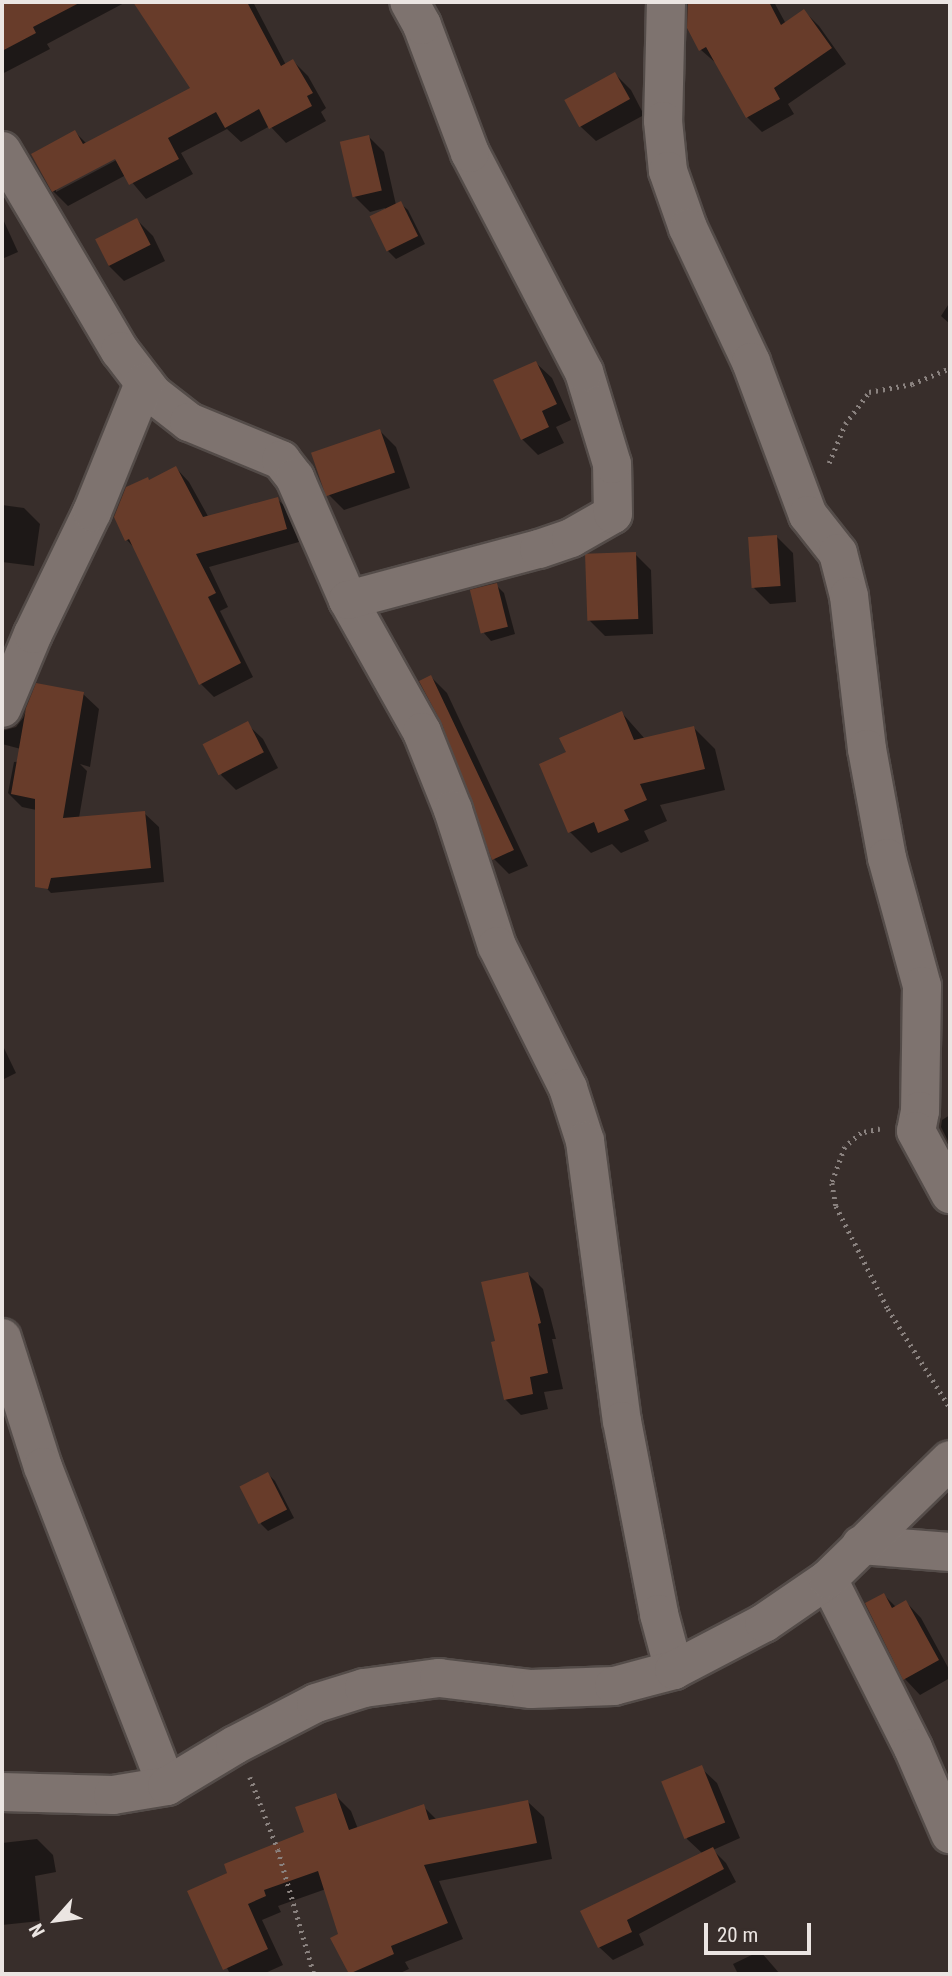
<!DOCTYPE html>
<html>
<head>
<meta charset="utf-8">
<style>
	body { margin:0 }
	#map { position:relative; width:952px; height:1976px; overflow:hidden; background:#382e2b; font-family:"Roboto Condensed",sans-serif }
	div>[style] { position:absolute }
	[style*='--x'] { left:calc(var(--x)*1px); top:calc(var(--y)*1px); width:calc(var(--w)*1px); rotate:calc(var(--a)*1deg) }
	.shadow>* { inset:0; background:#0007 }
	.building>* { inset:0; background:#683c2a; transform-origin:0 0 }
	.path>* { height:4.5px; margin-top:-2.25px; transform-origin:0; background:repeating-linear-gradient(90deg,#8a827f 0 2px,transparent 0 7px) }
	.roads { filter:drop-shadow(2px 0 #544c49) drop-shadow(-2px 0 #544c49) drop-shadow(0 2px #544c49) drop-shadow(0 -2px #544c49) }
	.minor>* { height:38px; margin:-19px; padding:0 19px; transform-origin:19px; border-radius:19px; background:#7e736f }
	span { translate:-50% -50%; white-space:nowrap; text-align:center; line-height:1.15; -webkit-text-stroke:5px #382e2b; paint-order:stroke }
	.frame { position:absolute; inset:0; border:4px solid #ebe5e2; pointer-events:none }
	.north { position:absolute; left:21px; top:1885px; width:70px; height:70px; -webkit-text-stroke:5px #382e2b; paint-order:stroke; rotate:242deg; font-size:19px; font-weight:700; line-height:28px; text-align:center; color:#ebe5e2 }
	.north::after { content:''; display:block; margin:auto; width:24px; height:32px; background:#ebe5e2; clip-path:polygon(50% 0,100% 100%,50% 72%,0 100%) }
	.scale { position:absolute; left:704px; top:1923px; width:107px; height:32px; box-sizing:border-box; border:4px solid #ebe5e2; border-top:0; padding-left:9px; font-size:21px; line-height:24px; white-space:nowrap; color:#ebe5e2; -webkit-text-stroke:5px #382e2b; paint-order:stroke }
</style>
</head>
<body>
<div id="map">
	<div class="shadow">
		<div style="clip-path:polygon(2px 2px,126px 2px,47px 44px,50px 49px,2px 74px)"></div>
		<div style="clip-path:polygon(evenodd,170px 2px,253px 2px,286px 65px,293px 61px,308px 76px,326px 108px,321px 112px,326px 121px,286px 143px,270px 126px,241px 142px,227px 129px,181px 153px,193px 174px,146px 199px,126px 175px,68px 206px,53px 191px,75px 132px,87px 144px,192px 88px,146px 18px,170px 2px,122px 153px,124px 156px,56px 192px,56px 188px,122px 153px)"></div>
		<div style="clip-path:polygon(688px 2px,774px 2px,786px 24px,804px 11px,819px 26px,846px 64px,788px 104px,794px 114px,762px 132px,747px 117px,717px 64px,701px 50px,689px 28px)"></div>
		<div style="clip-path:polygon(615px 74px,631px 90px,644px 115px,596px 141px,580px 126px)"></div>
		<div style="clip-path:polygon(368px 136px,384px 152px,396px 205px,400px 203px,408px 210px,425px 244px,396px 259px,388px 251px,385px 208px,370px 212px,354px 196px)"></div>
		<div style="clip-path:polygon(2px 217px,18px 252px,2px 259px)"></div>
		<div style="clip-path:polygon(137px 220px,153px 236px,165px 261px,124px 281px,108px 265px)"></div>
		<div style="clip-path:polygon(950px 302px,950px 324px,941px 316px)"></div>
		<div style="clip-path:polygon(536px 363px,552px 378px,571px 420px,556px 427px,564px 443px,538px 455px,522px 439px)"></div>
		<div style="clip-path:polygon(380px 431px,396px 447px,410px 488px,344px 510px,328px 494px,314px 454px)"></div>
		<div style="clip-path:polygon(176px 468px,189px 482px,209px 518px,277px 499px,291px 512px,299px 542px,209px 567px,228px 607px,220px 611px,253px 677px,214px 697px,201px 684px,136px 550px,127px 540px,116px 517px,150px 481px)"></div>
		<div style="clip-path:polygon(2px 505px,24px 508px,40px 524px,34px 566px,2px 562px)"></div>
		<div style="clip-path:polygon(777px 537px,793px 553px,796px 602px,770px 604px,754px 588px)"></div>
		<div style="clip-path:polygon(635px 554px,651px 570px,653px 634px,605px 636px,589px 620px)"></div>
		<div style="clip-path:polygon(496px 585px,504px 593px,515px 634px,491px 641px,484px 633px)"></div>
		<div style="clip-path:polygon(431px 677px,447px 693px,528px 866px,509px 874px,494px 859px)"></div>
		<div style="clip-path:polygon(37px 685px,83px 694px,99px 709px,90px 767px,80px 764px,87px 771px,79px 818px,144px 813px,159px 827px,164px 882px,51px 893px,37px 878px,46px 812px,22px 807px,8px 793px,14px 762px,55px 758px,2px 744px,2px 731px,16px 727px,23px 718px)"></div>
		<div style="clip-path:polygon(622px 713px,645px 739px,694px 728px,715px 749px,725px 790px,660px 805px,667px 821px,644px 831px,649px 841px,621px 853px,612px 844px,591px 853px,570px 832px,541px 765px,568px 753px)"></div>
		<div style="clip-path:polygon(247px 724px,263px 739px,278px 768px,236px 790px,221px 775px)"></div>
		<div style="clip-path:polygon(2px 1044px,16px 1073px,2px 1080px)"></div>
		<div style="clip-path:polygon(950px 1115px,950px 1145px,941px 1127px,942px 1120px)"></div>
		<div style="clip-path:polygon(527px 1273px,543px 1289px,556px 1339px,552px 1339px,563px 1389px,544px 1392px,548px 1409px,521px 1415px,505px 1399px,497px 1342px)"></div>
		<div style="clip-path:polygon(268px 1474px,275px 1481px,294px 1518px,268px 1531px,261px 1524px)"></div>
		<div style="clip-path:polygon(884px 1595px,896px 1607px,906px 1602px,921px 1618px,950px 1671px,950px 1678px,920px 1695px,905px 1679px)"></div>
		<div style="clip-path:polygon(701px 1768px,717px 1783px,740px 1838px,713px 1850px,726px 1863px,736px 1882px,639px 1934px,644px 1945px,613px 1960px,599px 1947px,582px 1912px,703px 1854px,687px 1839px)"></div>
		<div style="clip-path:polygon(335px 1795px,351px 1811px,358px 1829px,423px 1806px,437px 1820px,528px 1802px,544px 1817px,552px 1859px,439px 1881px,463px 1939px,405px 1962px,409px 1969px,398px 1974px,349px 1974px,333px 1938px,341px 1935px,326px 1889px,278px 1906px,281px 1912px,262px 1920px,283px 1965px,263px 1974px,230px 1974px,190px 1892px,306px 1833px)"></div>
		<div style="clip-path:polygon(37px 1839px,53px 1855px,56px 1872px,35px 1876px,40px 1921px,2px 1925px,2px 1843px)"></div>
		<div style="clip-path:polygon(760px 1951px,780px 1974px,738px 1974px,733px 1964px)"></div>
	</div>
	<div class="building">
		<div style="clip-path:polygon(2px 2px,81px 2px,33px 27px,36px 33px,2px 51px)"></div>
		<div style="clip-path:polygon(133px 2px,247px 2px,281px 66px,293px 59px,313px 93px,307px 96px,312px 106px,269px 129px,259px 109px,225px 128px,216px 112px,168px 138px,179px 159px,129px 185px,115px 159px,52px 192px,31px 154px,75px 130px,83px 144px,190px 88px)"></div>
		<div style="clip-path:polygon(688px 2px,769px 2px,781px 25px,804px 9px,832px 48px,774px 88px,780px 99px,746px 118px,706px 47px,699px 51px,687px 28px)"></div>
		<div style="left:615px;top:72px;width:31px;height:58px;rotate:61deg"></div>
		<div style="left:369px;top:135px;width:57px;height:30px;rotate:77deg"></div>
		<div style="left:401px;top:201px;width:39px;height:35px;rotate:64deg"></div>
		<div style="left:137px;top:218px;width:30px;height:47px;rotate:63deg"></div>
		<div style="clip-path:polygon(536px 361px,557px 404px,542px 411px,549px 427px,521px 440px,493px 380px)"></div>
		<div style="left:380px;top:429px;width:46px;height:73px;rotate:71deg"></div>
		<div style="clip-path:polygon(176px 466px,203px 517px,278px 497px,287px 529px,196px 554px,216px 593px,208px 597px,241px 663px,199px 685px,129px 539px,125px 541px,114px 517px,126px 487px,148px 477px,149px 480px)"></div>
		<div style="left:777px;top:535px;width:51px;height:29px;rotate:86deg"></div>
		<div style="left:636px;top:552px;width:67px;height:51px;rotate:88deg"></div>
		<div style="left:497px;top:583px;width:45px;height:28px;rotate:76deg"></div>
		<div style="clip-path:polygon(431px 675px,514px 850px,492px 860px,442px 724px,419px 681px)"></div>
		<div style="clip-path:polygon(36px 683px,84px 692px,63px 818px,145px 811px,151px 868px,51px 878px,48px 889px,35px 887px,35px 799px,11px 794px,26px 708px)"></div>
		<div style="clip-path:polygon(622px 711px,634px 740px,694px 726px,705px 769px,640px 784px,647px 800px,624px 810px,629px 820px,598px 833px,594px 822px,568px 833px,539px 764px,566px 752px,559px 738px)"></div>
		<div style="left:248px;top:721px;width:35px;height:51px;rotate:63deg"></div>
		<div style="clip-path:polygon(528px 1272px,541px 1323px,538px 1324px,548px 1373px,530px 1377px,533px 1394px,504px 1400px,491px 1342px,495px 1341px,481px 1282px)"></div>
		<div style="left:268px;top:1472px;width:42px;height:32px;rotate:63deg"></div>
		<div style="clip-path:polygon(884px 1593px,892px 1608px,906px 1600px,939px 1660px,903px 1680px,865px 1603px)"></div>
		<div style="left:702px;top:1765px;width:62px;height:44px;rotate:68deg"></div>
		<div style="clip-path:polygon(336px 1793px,349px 1830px,424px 1804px,429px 1820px,528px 1800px,537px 1843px,424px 1865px,448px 1923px,391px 1946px,394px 1954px,349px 1974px,330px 1938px,338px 1934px,318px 1871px,264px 1890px,266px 1896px,248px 1904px,268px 1949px,223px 1970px,187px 1891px,227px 1873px,224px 1864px,304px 1832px,295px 1807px)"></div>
		<div style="clip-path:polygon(713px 1847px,724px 1869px,627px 1920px,632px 1932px,598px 1948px,580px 1911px)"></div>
	</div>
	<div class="path">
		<div style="--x:829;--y:463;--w:42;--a:-67.7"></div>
		<div style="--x:845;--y:424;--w:40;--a:-53"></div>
		<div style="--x:869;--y:392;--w:44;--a:-10.5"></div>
		<div style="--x:912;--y:384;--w:41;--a:-22.8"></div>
		<div style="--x:880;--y:1129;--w:19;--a:168"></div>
		<div style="--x:861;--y:1133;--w:21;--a:139"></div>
		<div style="--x:845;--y:1147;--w:38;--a:110"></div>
		<div style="--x:832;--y:1183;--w:23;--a:80"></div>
		<div style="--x:836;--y:1206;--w:115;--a:63.2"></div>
		<div style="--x:888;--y:1309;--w:117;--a:57.9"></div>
		<div style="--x:250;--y:1777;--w:78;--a:69"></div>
		<div style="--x:278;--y:1850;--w:129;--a:73.8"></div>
	</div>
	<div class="roads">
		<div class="minor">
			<div style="--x:666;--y:2;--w:119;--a:91.4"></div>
			<div style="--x:663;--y:121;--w:50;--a:84.3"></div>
			<div style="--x:668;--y:171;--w:60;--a:70.7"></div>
			<div style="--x:688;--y:228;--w:148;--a:64.8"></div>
			<div style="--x:751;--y:362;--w:163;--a:69.6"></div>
			<div style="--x:808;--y:515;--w:48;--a:51.7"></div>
			<div style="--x:838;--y:553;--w:44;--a:75.7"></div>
			<div style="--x:849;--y:596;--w:154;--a:83.3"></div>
			<div style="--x:867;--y:749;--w:111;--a:79.6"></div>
			<div style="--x:887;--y:858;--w:133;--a:74.7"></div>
			<div style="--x:922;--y:986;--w:125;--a:90.9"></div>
			<div style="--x:920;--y:1111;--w:20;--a:101"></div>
			<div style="--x:916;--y:1131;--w:72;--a:61.6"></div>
			<div style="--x:2;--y:151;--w:232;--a:59.5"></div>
			<div style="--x:120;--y:351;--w:54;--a:52.5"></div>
			<div style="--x:153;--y:394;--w:46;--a:37.9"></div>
			<div style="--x:189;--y:422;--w:100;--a:22.4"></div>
			<div style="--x:281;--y:460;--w:23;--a:52"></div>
			<div style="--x:295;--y:478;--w:133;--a:66.5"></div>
			<div style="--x:348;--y:600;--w:151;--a:60.7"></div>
			<div style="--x:422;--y:732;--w:84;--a:68.3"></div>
			<div style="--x:453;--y:810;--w:143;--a:72.1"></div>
			<div style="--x:497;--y:946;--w:159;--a:63.4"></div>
			<div style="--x:568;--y:1088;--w:56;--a:72.2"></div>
			<div style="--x:585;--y:1141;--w:282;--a:82.5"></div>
			<div style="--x:622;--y:1421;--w:197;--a:79.1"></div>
			<div style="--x:659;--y:1614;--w:58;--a:75"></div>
			<div style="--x:348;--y:600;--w:198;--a:-15"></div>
			<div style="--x:539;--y:549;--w:34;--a:-19"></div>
			<div style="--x:571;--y:538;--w:48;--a:-29.7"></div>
			<div style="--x:613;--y:514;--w:50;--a:-91.1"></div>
			<div style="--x:612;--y:464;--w:96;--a:-106.9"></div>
			<div style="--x:584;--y:372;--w:247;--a:-117.5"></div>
			<div style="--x:470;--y:153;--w:137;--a:-110.6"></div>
			<div style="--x:422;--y:25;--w:26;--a:-119"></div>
			<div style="--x:2;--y:708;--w:80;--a:-67.3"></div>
			<div style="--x:33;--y:634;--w:136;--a:-64.2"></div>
			<div style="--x:92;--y:512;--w:139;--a:-68"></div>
			<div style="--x:2;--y:1338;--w:135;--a:72.4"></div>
			<div style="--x:43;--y:1467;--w:342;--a:68.8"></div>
			<div style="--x:861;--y:1545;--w:89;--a:4.5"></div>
			<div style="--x:828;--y:1579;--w:189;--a:63.3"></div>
			<div style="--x:913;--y:1748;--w:94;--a:66.7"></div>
			<div style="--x:2;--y:1792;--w:111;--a:1.5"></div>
			<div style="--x:113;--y:1795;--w:55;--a:-9.5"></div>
			<div style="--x:167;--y:1786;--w:79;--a:-31.1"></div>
			<div style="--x:235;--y:1745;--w:91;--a:-27.4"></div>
			<div style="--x:316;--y:1703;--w:50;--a:-17.4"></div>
			<div style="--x:364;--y:1688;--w:76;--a:-7.6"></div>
			<div style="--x:439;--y:1678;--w:93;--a:6.8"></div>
			<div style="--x:531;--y:1689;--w:83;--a:-2.1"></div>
			<div style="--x:614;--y:1686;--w:62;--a:-14.9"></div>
			<div style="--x:674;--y:1670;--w:102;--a:-27.6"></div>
			<div style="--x:764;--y:1623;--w:78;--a:-34.5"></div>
			<div style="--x:828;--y:1579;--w:170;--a:-44.3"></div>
		</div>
	</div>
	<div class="frame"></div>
	<div class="north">N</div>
	<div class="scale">20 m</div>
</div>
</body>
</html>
